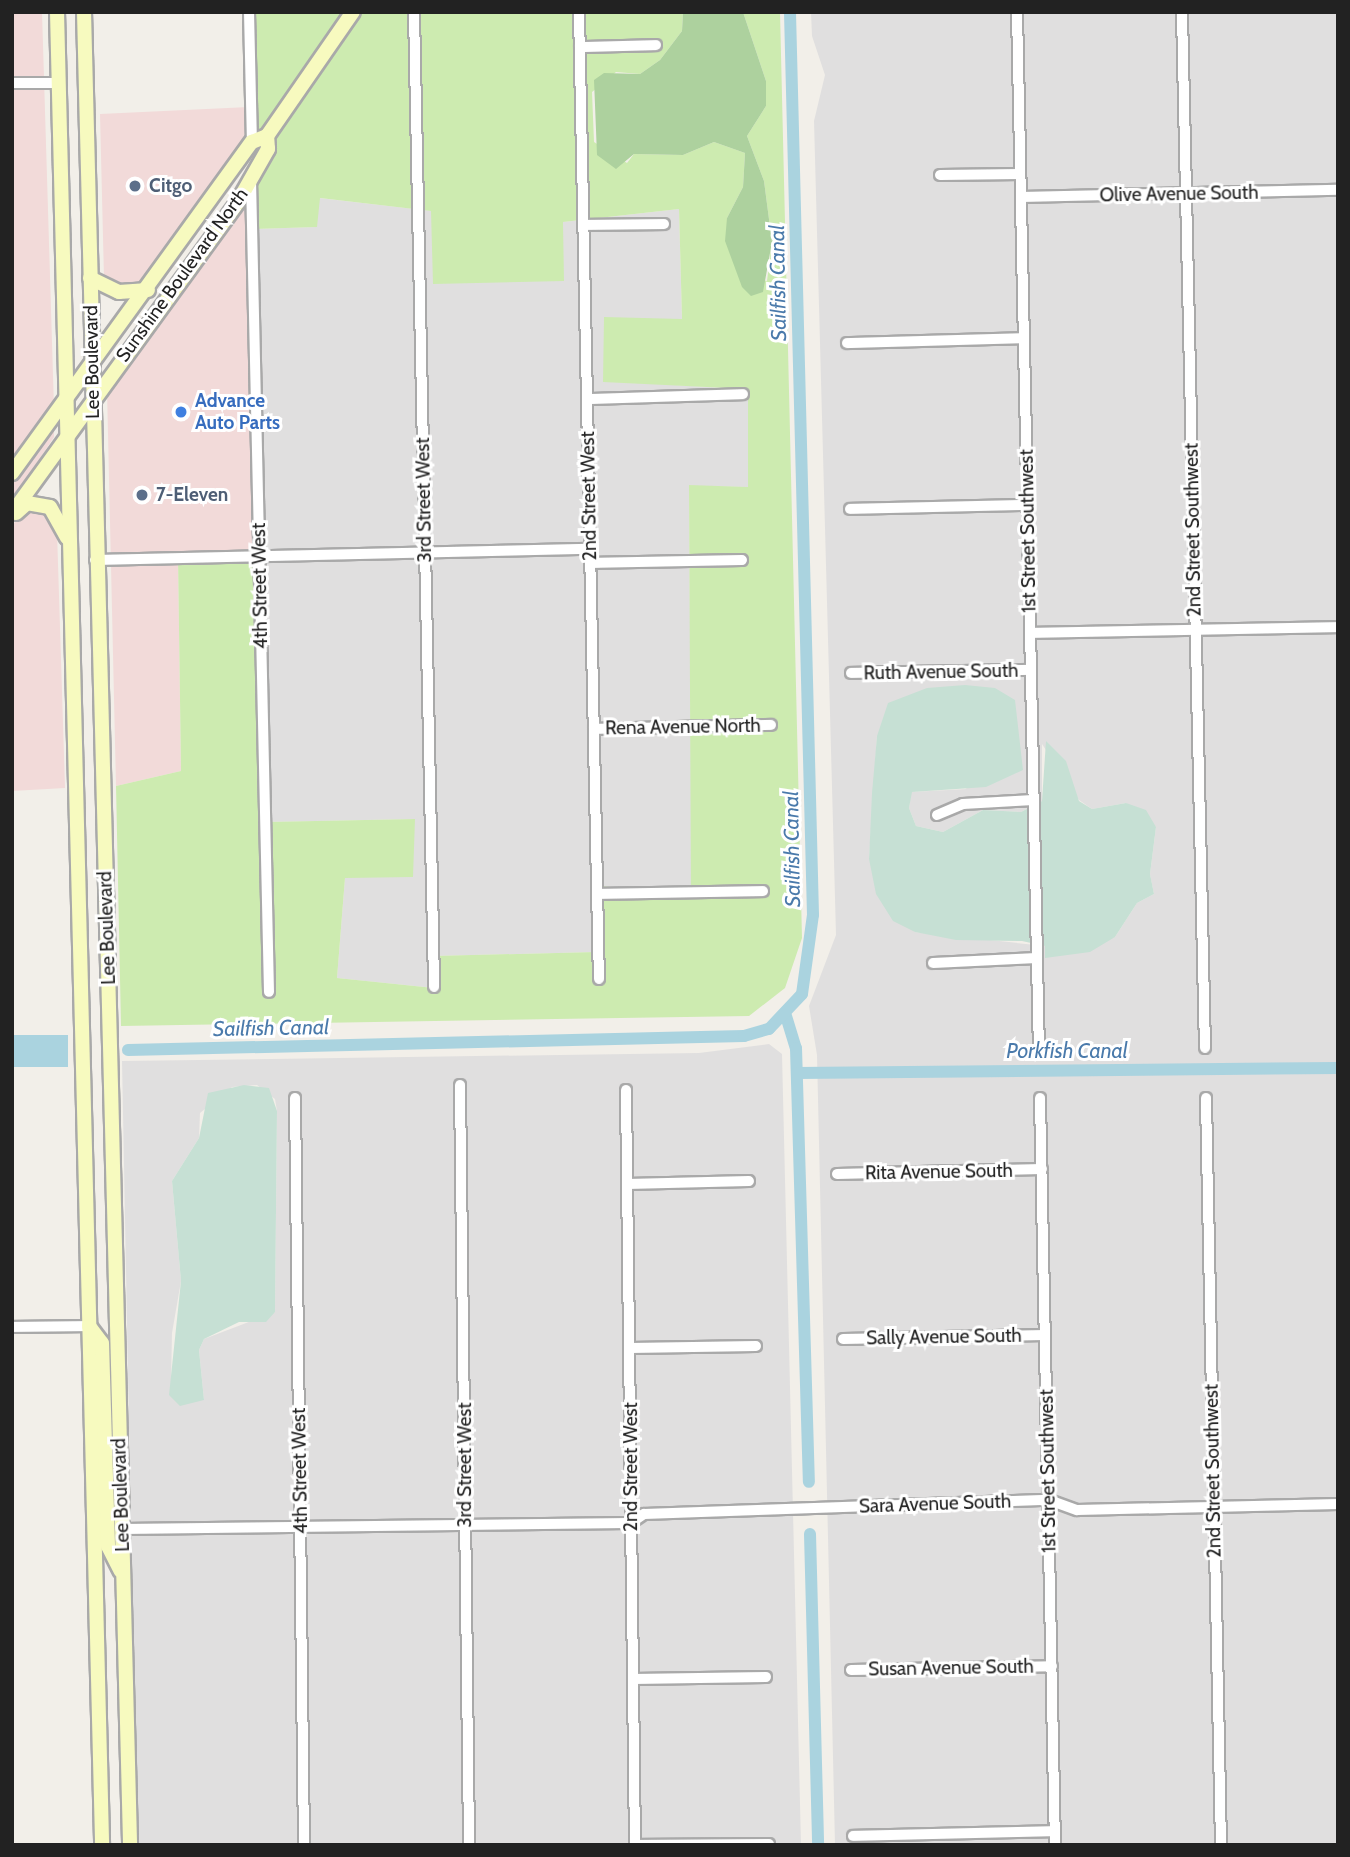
<!DOCTYPE html>
<html>
<head>
<meta charset="utf-8">
<style>
	body { margin:0 }
	#map { position:relative; width:1350px; height:1857px; overflow:hidden; background:#f2efe9; font-family:Cabin,sans-serif }
	div>[style] { position:absolute }
	[style*='--x'] { left:calc(var(--x)*1px); top:calc(var(--y)*1px); width:calc(var(--w)*1px); rotate:calc(var(--a)*1deg) }
	.residential>* { inset:0; background:#e0dfdf }
	.commercial>* { inset:0; background:#f2dad9 }
	.grass>* { inset:0; background:#cdebb0 }
	.forest>* { inset:0; background:#add19e }
	.wetland>* { inset:0; background:#c6e0d4 }
	.water>* { inset:0; background:#aad3df; transform-origin:0 0 }
	.canal>* { height:12px; margin:-6px; padding:0 6px; transform-origin:6px; border-radius:6px; background:#aad3df }
	.roads { filter:drop-shadow(2px 0 #a9a9a9) drop-shadow(-2px 0 #a9a9a9) drop-shadow(0 2px #a9a9a9) drop-shadow(0 -2px #a9a9a9) }
	.street>* { height:10px; margin:-5px; padding:0 5px; transform-origin:5px; border-radius:5px; background:#fff }
	.secondary>* { height:14px; margin:-7px; padding:0 7px; transform-origin:7px; border-radius:7px; background:#f7fabf }
	.dots>* { width:19px; height:19px; translate:-50% -50%; box-sizing:border-box; border:4px solid #fff; border-radius:50% }
	span { translate:-50% -50%; white-space:nowrap; text-align:center; line-height:1.15; -webkit-text-stroke:6px #fff; paint-order:stroke }
	.service-label { font-size:19px; color:#4e5e75; font-weight:700 }
	.left { translate:0 -50%; text-align:left }
	.street-label { font-size:19px; color:#222 }
	.shop-label { font-size:19px; color:#366cbe; font-weight:700 }
	.water-label { font-size:21px; color:#4a7aab; font-style:italic }
	.frame { position:absolute; inset:0; border:14px solid #222; pointer-events:none }
</style>
</head>
<body>
<div id="map">
	<div class="residential">
		<div style="clip-path:polygon(evenodd,811px 12px,1338px 12px,1338px 1845px,835px 1845px,817px 1055px,809px 1006px,836px 935px,814px 121px,825px 75px,812px 36px,811px 12px,877px 736px,967px 789px,911px 792px,909px 808px,916px 826px,943px 832px,983px 810px,1021px 812px,1042px 801px,1042px 744px,1079px 800px,1092px 809px,1126px 803px,1156px 827px,1150px 874px,1154px 894px,1137px 903px,1115px 937px,1045px 946px,915px 932px,869px 859px,877px 736px)"></div>
		<div style="clip-path:polygon(319px 198px,432px 211px,563px 281px,563px 222px,679px 209px,682px 319px,603px 381px,748px 389px,748px 487px,689px 486px,692px 899px,603px 886px,596px 952px,434px 956px,434px 988px,337px 978px,345px 878px,415px 819px,266px 822px,250px 229px,316px 227px)"></div>
		<div style="clip-path:polygon(evenodd,769px 1044px,782px 1054px,801px 1845px,137px 1845px,122px 1061px,699px 1053px,769px 1044px,257px 1085px,275px 1099px,277px 1111px,275px 1312px,204px 1339px,199px 1350px,204px 1400px,171px 1382px,172px 1333px,181px 1281px,172px 1181px,199px 1138px,200px 1113px,232px 1087px,257px 1085px)"></div>
	</div>
	<div class="commercial">
		<div style="clip-path:polygon(12px 12px,42px 12px,54px 408px,12px 463px)"></div>
		<div style="clip-path:polygon(249px 107px,248px 138px,144px 285px,120px 286px,104px 278px,100px 114px)"></div>
		<div style="clip-path:polygon(250px 194px,258px 556px,178px 557px,181px 771px,116px 786px,107px 390px)"></div>
		<div style="clip-path:polygon(54px 428px,54px 437px,12px 501px,12px 484px)"></div>
		<div style="clip-path:polygon(30px 509px,46px 512px,57px 531px,65px 788px,12px 791px,12px 525px)"></div>
	</div>
	<div class="grass">
		<div style="clip-path:polygon(245px 12px,345px 12px,264px 130px,253px 136px)"></div>
		<div style="clip-path:polygon(361px 12px,683px 12px,682px 31px,660px 60px,640px 74px,616px 72px,592px 92px,594px 142px,627px 163px,634px 154px,683px 155px,714px 142px,745px 153px,743px 187px,727px 218px,733px 251px,739px 275px,767px 281px,772px 242px,764px 181px,747px 136px,766px 106px,766px 81px,743px 12px,780px 12px,802px 938px,785px 988px,749px 1016px,121px 1026px,116px 786px,181px 771px,178px 557px,258px 556px,266px 822px,415px 819px,413px 877px,345px 878px,337px 978px,434px 988px,433px 956px,596px 952px,603px 886px,691px 899px,689px 485px,748px 487px,748px 389px,603px 382px,604px 317px,682px 319px,679px 209px,563px 222px,564px 281px,433px 284px,431px 211px,320px 198px,317px 227px,250px 229px,250px 194px,275px 136px)"></div>
	</div>
	<div class="forest">
		<div style="clip-path:polygon(683px 12px,743px 12px,766px 81px,766px 106px,747px 136px,764px 181px,772px 242px,763px 292px,751px 296px,742px 287px,725px 241px,727px 218px,743px 187px,745px 153px,714px 142px,683px 155px,634px 154px,616px 169px,597px 155px,594px 80px,604px 73px,640px 74px,660px 60px,682px 31px)"></div>
	</div>
	<div class="wetland">
		<div style="clip-path:polygon(965px 685px,995px 688px,1015px 700px,1023px 770px,986px 787px,912px 792px,909px 808px,916px 826px,943px 832px,983px 810px,1021px 812px,1042px 801px,1046px 741px,1066px 761px,1079px 801px,1092px 809px,1126px 803px,1146px 810px,1156px 827px,1150px 874px,1154px 894px,1137px 903px,1115px 937px,1090px 952px,1045px 958px,1045px 946px,1022px 941px,956px 940px,915px 932px,893px 921px,876px 894px,869px 859px,872px 793px,877px 736px,888px 703px,927px 688px)"></div>
		<div style="clip-path:polygon(244px 1085px,269px 1088px,277px 1111px,275px 1312px,266px 1322px,239px 1322px,204px 1339px,199px 1350px,204px 1400px,180px 1406px,169px 1395px,181px 1281px,172px 1181px,199px 1138px,208px 1093px)"></div>
	</div>
	<div class="water">
		<div style="left:68px;top:1035px;width:32px;height:56px;rotate:90deg"></div>
	</div>
	<div class="canal">
		<div style="--x:786;--y:1016;--w:34;--a:73"></div>
		<div style="--x:796;--y:1048;--w:434;--a:88.3"></div>
		<div style="--x:128;--y:1050;--w:616;--a:-1.3"></div>
		<div style="--x:744;--y:1036;--w:26;--a:-16"></div>
		<div style="--x:769;--y:1029;--w:48;--a:-46.7"></div>
		<div style="--x:802;--y:994;--w:80;--a:-82.1"></div>
		<div style="--x:813;--y:915;--w:903;--a:-91.46"></div>
		<div style="--x:797;--y:1073;--w:541;--a:-0.53"></div>
		<div style="--x:810;--y:1534;--w:311;--a:88.5"></div>
	</div>
	<div class="roads">
		<div class="street">
			<div style="--x:249;--y:12;--w:130;--a:88.7"></div>
			<div style="--x:414;--y:12;--w:975;--a:88.82"></div>
			<div style="--x:579;--y:12;--w:967;--a:88.82"></div>
			<div style="--x:1017;--y:12;--w:1038;--a:88.79"></div>
			<div style="--x:1182;--y:12;--w:1036;--a:88.73"></div>
			<div style="--x:580;--y:47;--w:76;--a:-1.5"></div>
			<div style="--x:12;--y:83;--w:47;--a:0"></div>
			<div style="--x:940;--y:175;--w:80;--a:-0.7"></div>
			<div style="--x:251;--y:180;--w:812;--a:88.73"></div>
			<div style="--x:1021;--y:197;--w:317;--a:-1.3"></div>
			<div style="--x:584;--y:225;--w:80;--a:-0.7"></div>
			<div style="--x:847;--y:343;--w:177;--a:-1.6"></div>
			<div style="--x:588;--y:399;--w:155;--a:-1.8"></div>
			<div style="--x:850;--y:509;--w:177;--a:-1.3"></div>
			<div style="--x:95;--y:560;--w:495;--a:-1.3"></div>
			<div style="--x:590;--y:563;--w:152;--a:-1.1"></div>
			<div style="--x:1031;--y:633;--w:307;--a:-1.1"></div>
			<div style="--x:851;--y:673;--w:180;--a:-1"></div>
			<div style="--x:594;--y:729;--w:177;--a:-1.3"></div>
			<div style="--x:937;--y:815;--w:28;--a:-23"></div>
			<div style="--x:963;--y:804;--w:70;--a:-3.3"></div>
			<div style="--x:598;--y:894;--w:165;--a:-1"></div>
			<div style="--x:933;--y:963;--w:104;--a:-2.8"></div>
			<div style="--x:460;--y:1085;--w:760;--a:89.32"></div>
			<div style="--x:626;--y:1090;--w:755;--a:89.32"></div>
			<div style="--x:635;--y:1845;--w:134;--a:-0.4"></div>
			<div style="--x:295;--y:1098;--w:747;--a:89.31"></div>
			<div style="--x:1040;--y:1098;--w:747;--a:88.85"></div>
			<div style="--x:1206;--y:1098;--w:747;--a:88.85"></div>
			<div style="--x:837;--y:1174;--w:205;--a:-1.4"></div>
			<div style="--x:627;--y:1184;--w:122;--a:-1.4"></div>
			<div style="--x:12;--y:1327;--w:77;--a:-0.7"></div>
			<div style="--x:843;--y:1339;--w:202;--a:-1.1"></div>
			<div style="--x:630;--y:1348;--w:126;--a:-0.9"></div>
			<div style="--x:122;--y:1529;--w:509;--a:-0.68"></div>
			<div style="--x:631;--y:1523;--w:16;--a:-35"></div>
			<div style="--x:644;--y:1514;--w:405;--a:-2"></div>
			<div style="--x:1049;--y:1500;--w:30;--a:20"></div>
			<div style="--x:1077;--y:1510;--w:261;--a:-1.3"></div>
			<div style="--x:851;--y:1670;--w:201;--a:-1.1"></div>
			<div style="--x:633;--y:1679;--w:133;--a:-0.9"></div>
			<div style="--x:853;--y:1836;--w:202;--a:-1.4"></div>
		</div>
		<div class="secondary">
			<div style="--x:57;--y:12;--w:1834;--a:88.59"></div>
			<div style="--x:84;--y:12;--w:1834;--a:88.56"></div>
			<div style="--x:90;--y:278;--w:32;--a:26"></div>
			<div style="--x:119;--y:292;--w:29;--a:-4"></div>
			<div style="--x:12;--y:473;--w:409;--a:-54.1"></div>
			<div style="--x:252;--y:142;--w:16;--a:-22"></div>
			<div style="--x:267;--y:136;--w:151;--a:-55.3"></div>
			<div style="--x:12;--y:513;--w:387;--a:-54"></div>
			<div style="--x:239;--y:200;--w:59;--a:-60.4"></div>
			<div style="--x:268;--y:149;--w:13;--a:-94"></div>
			<div style="--x:16;--y:513;--w:15;--a:-42"></div>
			<div style="--x:27;--y:503;--w:23;--a:10"></div>
			<div style="--x:50;--y:507;--w:35;--a:61"></div>
			<div style="--x:89;--y:1326;--w:21;--a:53"></div>
			<div style="--x:102;--y:1343;--w:203;--a:88.3"></div>
			<div style="--x:108;--y:1546;--w:28;--a:63"></div>
		</div>
	</div>
	<div class="dots">
		<div style="left:135px;top:186px;background:#5c6f8a"></div>
		<div style="left:181px;top:412px;background:#3f7fe0"></div>
		<div style="left:142px;top:495px;background:#5c6f8a"></div>
	</div>
	<div class="service-label">
		<span class="left" style="left:149px;top:186px">Citgo</span>
		<span class="left" style="left:156px;top:495px">7-Eleven</span>
	</div>
	<div class="street-label">
		<span style="left:1179px;top:194px;rotate:-1deg">Olive Avenue South</span>
		<span style="left:182px;top:275px;rotate:-54deg">Sunshine Boulevard North</span>
		<span style="left:92px;top:362px;rotate:-91deg">Lee Boulevard</span>
		<span style="left:589px;top:496px;rotate:-91deg">2nd Street West</span>
		<span style="left:424px;top:500px;rotate:-91deg">3rd Street West</span>
		<span style="left:1193px;top:530px;rotate:-91deg">2nd Street Southwest</span>
		<span style="left:1028px;top:531px;rotate:-91deg">1st Street Southwest</span>
		<span style="left:260px;top:586px;rotate:-91deg">4th Street West</span>
		<span style="left:941px;top:672px;rotate:-1deg">Ruth Avenue South</span>
		<span style="left:683px;top:727px;rotate:-1deg">Rena Avenue North</span>
		<span style="left:107px;top:928px;rotate:-92deg">Lee Boulevard</span>
		<span style="left:939px;top:1172px;rotate:-1deg">Rita Avenue South</span>
		<span style="left:944px;top:1337px;rotate:-1deg">Sally Avenue South</span>
		<span style="left:465px;top:1465px;rotate:-90deg">3rd Street West</span>
		<span style="left:631px;top:1467px;rotate:-90deg">2nd Street West</span>
		<span style="left:300px;top:1471px;rotate:-91deg">4th Street West</span>
		<span style="left:1048px;top:1471px;rotate:-91deg">1st Street Southwest</span>
		<span style="left:1213px;top:1471px;rotate:-91deg">2nd Street Southwest</span>
		<span style="left:121px;top:1495px;rotate:-92deg">Lee Boulevard</span>
		<span style="left:935px;top:1504px;rotate:-2deg">Sara Avenue South</span>
		<span style="left:951px;top:1668px;rotate:-1deg">Susan Avenue South</span>
	</div>
	<div class="shop-label">
		<span class="left" style="left:195px;top:412px">Advance<br>Auto Parts</span>
	</div>
	<div class="water-label">
		<span style="left:778px;top:283px;rotate:-91deg">Sailfish Canal</span>
		<span style="left:792px;top:849px;rotate:-91deg">Sailfish Canal</span>
		<span style="left:271px;top:1028px;rotate:-1deg">Sailfish Canal</span>
		<span style="left:1067px;top:1051px">Porkfish Canal</span>
	</div>
	<div class="frame"></div>
</div>
</body>
</html>
